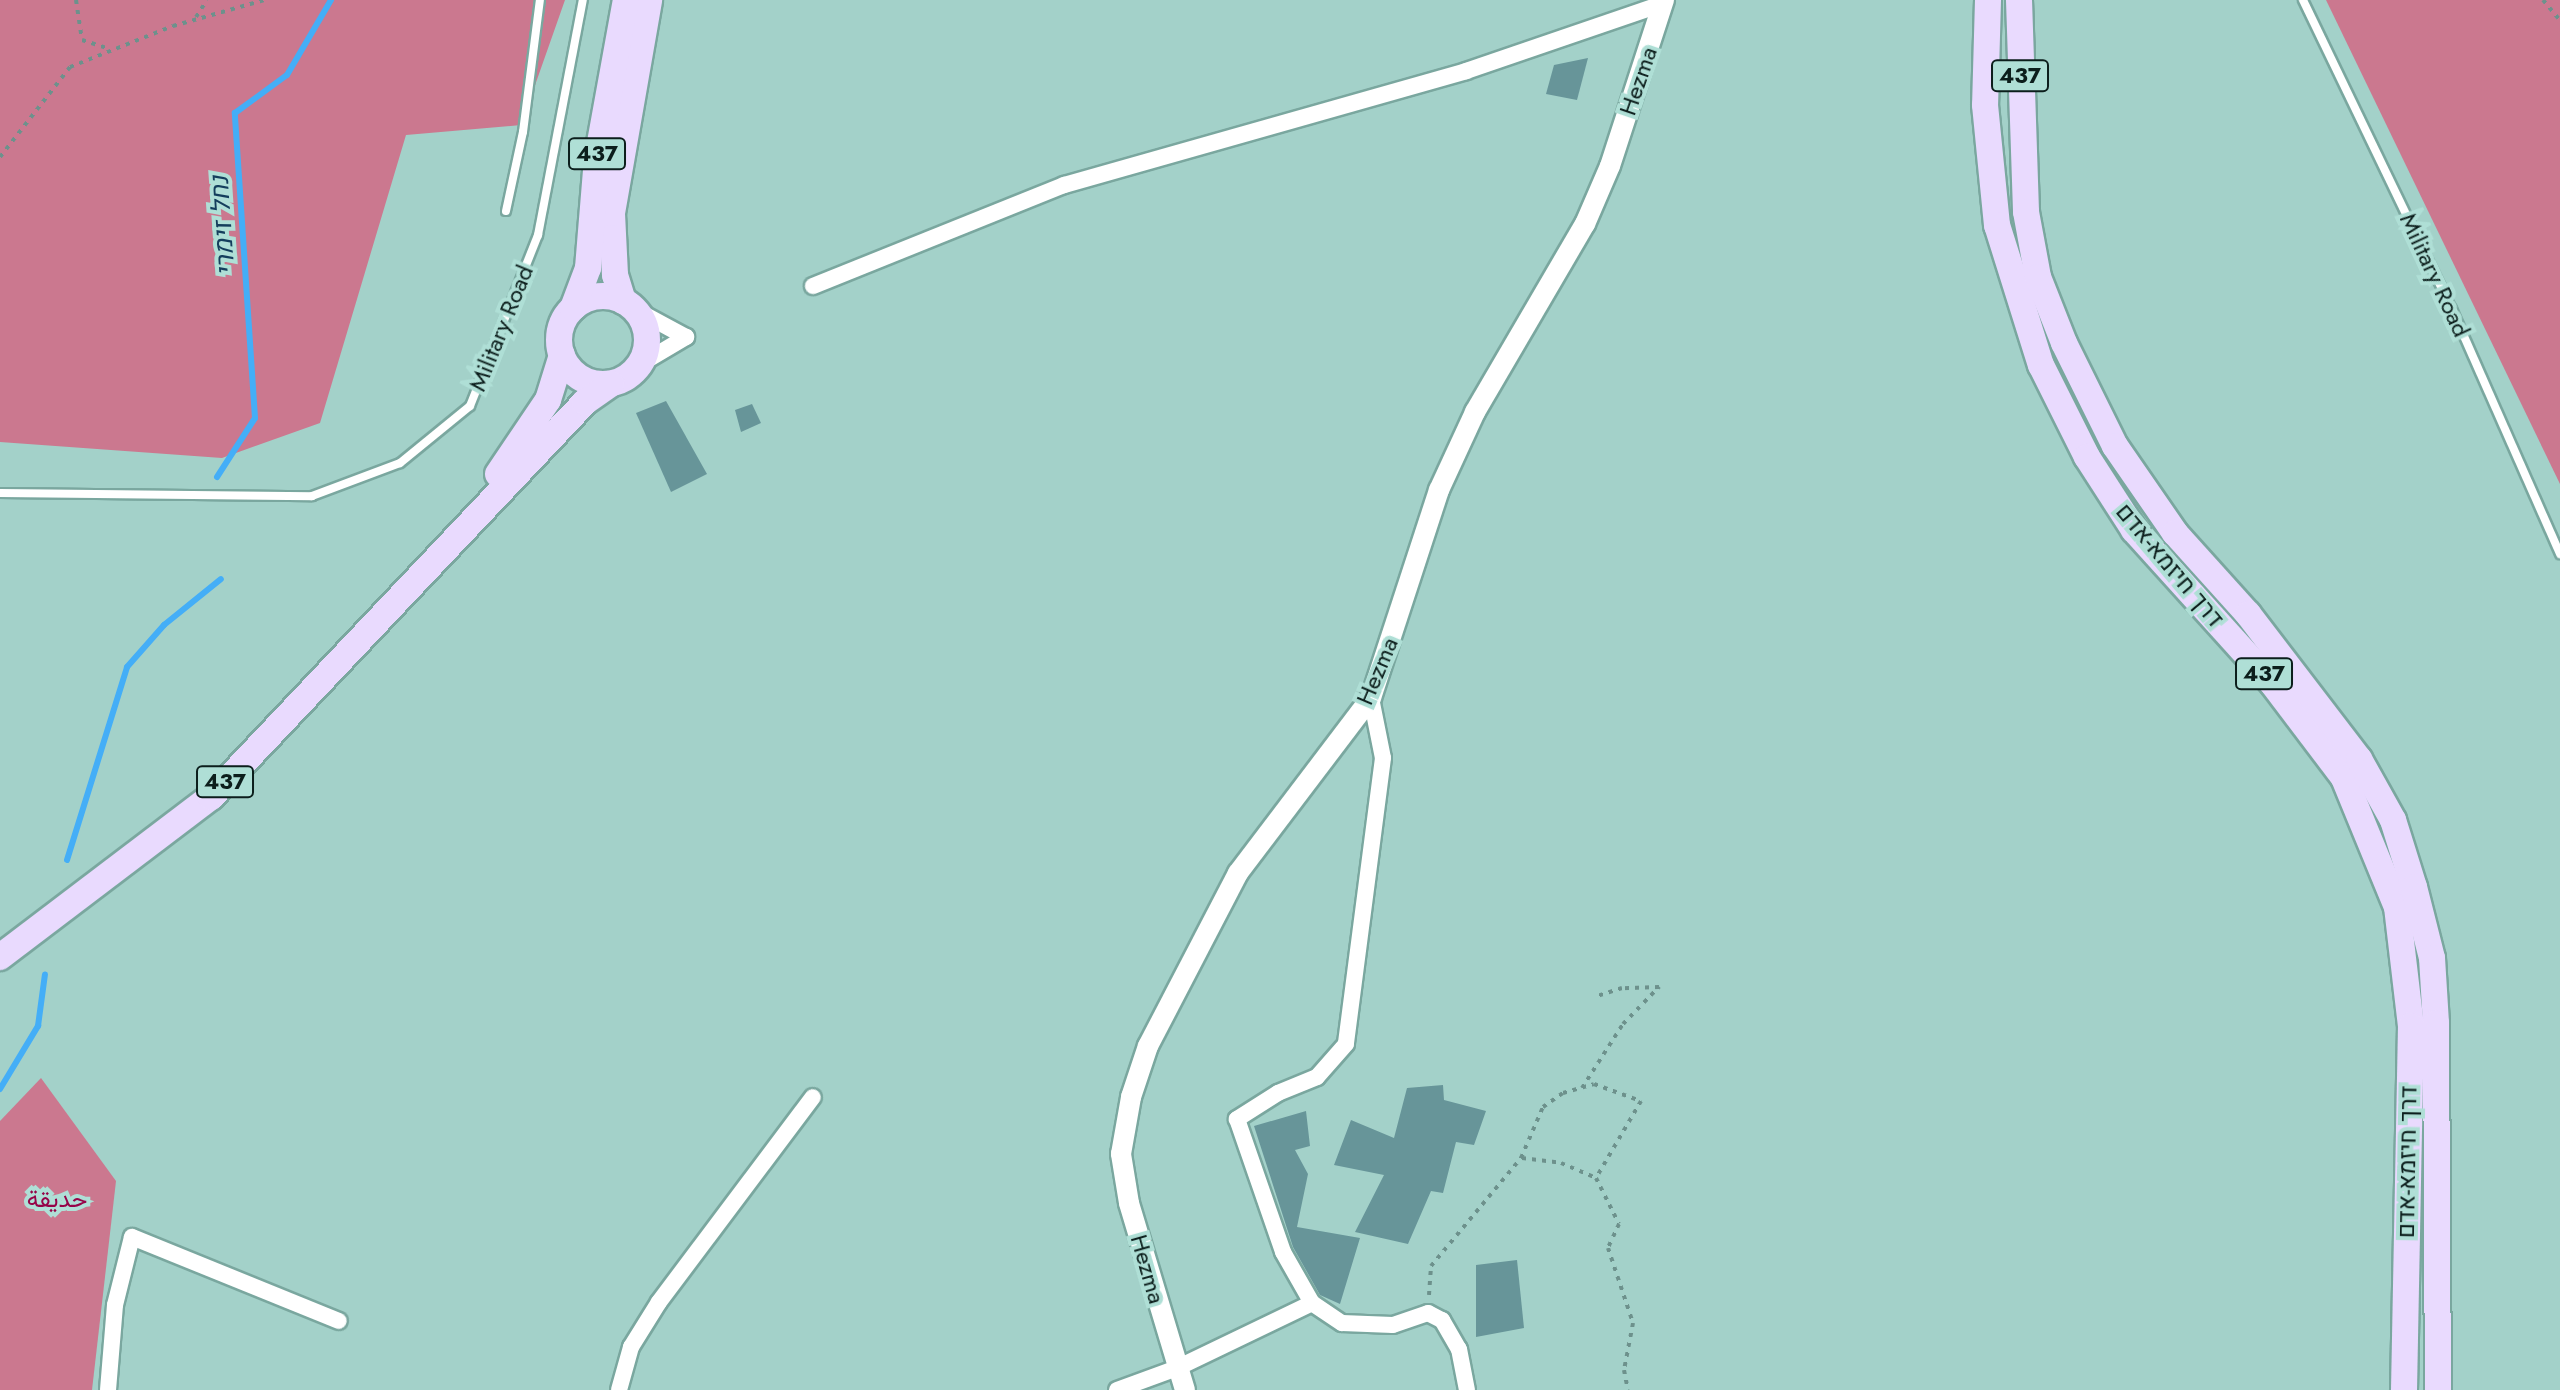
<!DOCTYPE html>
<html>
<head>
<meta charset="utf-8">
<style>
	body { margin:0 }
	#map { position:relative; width:2560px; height:1390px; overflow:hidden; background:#a3d1c9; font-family:Jost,Vazirmatn,Heebo,sans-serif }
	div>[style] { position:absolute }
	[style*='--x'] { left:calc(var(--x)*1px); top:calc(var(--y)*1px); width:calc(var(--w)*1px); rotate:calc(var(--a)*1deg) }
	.green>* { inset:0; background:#cb788f }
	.stream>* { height:6px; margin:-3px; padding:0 3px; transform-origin:3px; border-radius:3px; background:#44aef7 }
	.building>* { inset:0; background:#679599 }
	.path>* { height:4px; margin-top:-2px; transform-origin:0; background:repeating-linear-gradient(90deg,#6d918c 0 4px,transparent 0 10px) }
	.roads { filter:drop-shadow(2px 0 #7aa79f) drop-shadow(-2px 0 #7aa79f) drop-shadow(0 2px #7aa79f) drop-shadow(0 -2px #7aa79f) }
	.service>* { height:8px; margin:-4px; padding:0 4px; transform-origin:4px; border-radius:4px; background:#fff }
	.minor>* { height:16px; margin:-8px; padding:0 8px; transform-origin:8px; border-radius:8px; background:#fff }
	.tertiary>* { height:20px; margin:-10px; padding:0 10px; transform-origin:10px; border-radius:10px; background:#fff }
	.primary>* { height:26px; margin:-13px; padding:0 13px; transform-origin:13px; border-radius:13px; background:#e9dafe }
	.primary>.ring { margin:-13px; padding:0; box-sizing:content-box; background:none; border:26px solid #e9dafe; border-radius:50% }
	span { translate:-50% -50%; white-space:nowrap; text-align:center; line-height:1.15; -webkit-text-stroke:8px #afdfd6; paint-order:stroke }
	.shield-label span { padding:2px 6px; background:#afdfd6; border:2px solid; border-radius:6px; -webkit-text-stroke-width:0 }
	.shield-label { font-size:22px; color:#0c1e1c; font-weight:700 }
	.street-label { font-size:24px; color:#0c1e1c }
	.park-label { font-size:24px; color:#960448 }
	.water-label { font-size:26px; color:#143e5c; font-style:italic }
</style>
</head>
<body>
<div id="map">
	<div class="green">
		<div style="clip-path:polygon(0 0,565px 0,521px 125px,406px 135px,320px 423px,222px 458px,0 442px)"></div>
		<div style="clip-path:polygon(2326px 0,2560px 0,2560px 484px)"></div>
		<div style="clip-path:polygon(41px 1078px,116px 1181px,92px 1390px,0 1390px,0 1121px)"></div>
	</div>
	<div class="stream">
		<div style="--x:217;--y:477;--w:70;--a:-57.2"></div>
		<div style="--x:255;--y:418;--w:306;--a:-93.8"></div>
		<div style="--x:235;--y:113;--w:64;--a:-36.2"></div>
		<div style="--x:287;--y:75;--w:87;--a:-59.6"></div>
		<div style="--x:67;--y:860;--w:202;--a:-72.7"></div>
		<div style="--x:127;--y:667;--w:56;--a:-48.6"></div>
		<div style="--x:164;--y:625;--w:73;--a:-38.9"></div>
		<div style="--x:0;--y:1089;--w:74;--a:-58.9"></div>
		<div style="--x:38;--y:1026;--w:52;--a:-82.3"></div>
	</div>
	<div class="building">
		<div style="clip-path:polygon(1588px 58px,1577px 100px,1546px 94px,1554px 65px)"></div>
		<div style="clip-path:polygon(666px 401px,707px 474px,671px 492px,636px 413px)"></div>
		<div style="clip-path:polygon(752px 404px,761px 423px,741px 432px,735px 410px)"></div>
		<div style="clip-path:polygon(1443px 1085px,1444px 1100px,1486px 1111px,1474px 1145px,1456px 1142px,1443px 1193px,1431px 1191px,1408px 1244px,1355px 1232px,1384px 1175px,1334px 1165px,1351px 1120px,1394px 1138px,1407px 1088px)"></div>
		<div style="clip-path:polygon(1306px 1111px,1310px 1146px,1295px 1150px,1308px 1174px,1297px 1227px,1360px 1238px,1340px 1304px,1320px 1295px,1293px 1247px,1254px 1126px)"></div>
		<div style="clip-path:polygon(1517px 1260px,1524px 1328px,1476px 1337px,1476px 1265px)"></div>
	</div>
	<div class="path">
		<div style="--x:76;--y:0;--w:40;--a:81.5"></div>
		<div style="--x:82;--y:40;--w:28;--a:18"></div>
		<div style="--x:2543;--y:0;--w:26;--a:50"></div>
		<div style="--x:196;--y:17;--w:20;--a:-57"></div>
		<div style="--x:0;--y:157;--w:114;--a:-52.1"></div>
		<div style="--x:70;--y:67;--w:111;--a:-21.7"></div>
		<div style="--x:173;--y:26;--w:95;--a:-15.9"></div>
		<div style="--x:1582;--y:1088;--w:76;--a:-57.4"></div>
		<div style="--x:1623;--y:1024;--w:52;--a:-45.8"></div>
		<div style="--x:1659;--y:987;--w:37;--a:178"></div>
		<div style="--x:1622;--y:988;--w:29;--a:162"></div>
		<div style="--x:1522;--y:1158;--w:39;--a:7"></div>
		<div style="--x:1561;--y:1163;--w:38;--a:23"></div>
		<div style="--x:1429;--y:1295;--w:29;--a:-86"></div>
		<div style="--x:1431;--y:1266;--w:141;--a:-50.2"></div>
		<div style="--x:1521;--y:1158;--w:56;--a:-66.7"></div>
		<div style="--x:1543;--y:1107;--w:24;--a:-35"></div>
		<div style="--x:1563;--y:1093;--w:32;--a:-16"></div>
		<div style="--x:1594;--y:1084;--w:50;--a:19.9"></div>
		<div style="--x:1641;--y:1101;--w:89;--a:120.3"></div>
		<div style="--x:1596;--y:1178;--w:51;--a:63.4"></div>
		<div style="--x:1619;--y:1224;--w:26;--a:115"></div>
		<div style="--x:1608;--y:1248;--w:79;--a:71.6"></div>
		<div style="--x:1633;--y:1323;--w:48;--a:100.8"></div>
		<div style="--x:1624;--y:1370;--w:20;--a:79"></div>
	</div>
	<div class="roads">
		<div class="service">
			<div style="--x:2303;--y:0;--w:343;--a:64.3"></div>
			<div style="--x:2452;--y:309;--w:268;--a:66.2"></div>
			<div style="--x:506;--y:211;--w:81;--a:-77.9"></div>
			<div style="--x:523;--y:132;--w:133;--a:-82.7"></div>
			<div style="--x:0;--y:493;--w:312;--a:0.6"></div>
			<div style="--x:312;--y:496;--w:94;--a:-20.6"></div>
			<div style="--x:400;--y:463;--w:90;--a:-39.2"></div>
			<div style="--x:470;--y:406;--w:184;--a:-68.3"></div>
			<div style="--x:538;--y:235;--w:239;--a:-79.2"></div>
		</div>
		<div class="minor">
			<div style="--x:813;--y:286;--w:271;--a:-21.9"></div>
			<div style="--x:1064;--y:185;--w:418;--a:-15.8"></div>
			<div style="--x:1466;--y:71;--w:204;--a:-18.9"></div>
			<div style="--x:636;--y:310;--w:57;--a:28.4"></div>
			<div style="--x:639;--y:365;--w:55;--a:-30.8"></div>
			<div style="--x:1371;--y:698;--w:61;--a:78.7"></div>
			<div style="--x:1383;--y:758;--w:288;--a:97.4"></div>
			<div style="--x:1346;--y:1044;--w:44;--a:131.3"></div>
			<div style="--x:1317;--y:1077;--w:42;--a:157.7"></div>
			<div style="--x:1278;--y:1093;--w:49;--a:147.6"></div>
			<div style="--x:1237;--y:1119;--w:141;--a:70.9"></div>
			<div style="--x:1283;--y:1252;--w:59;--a:60.4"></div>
			<div style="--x:1312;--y:1303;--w:36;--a:34"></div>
			<div style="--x:1342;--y:1323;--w:51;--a:2.2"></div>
			<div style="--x:1393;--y:1325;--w:37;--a:-19"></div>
			<div style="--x:1428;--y:1313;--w:16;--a:27"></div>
			<div style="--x:1442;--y:1320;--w:34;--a:60"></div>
			<div style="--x:1459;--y:1349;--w:42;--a:79"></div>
			<div style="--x:108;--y:1390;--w:85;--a:-85.3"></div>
			<div style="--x:115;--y:1305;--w:70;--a:-76"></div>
			<div style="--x:132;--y:1237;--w:223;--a:22.1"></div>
			<div style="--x:619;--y:1390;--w:45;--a:-74.4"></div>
			<div style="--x:631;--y:1347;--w:53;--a:-58.1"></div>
			<div style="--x:659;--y:1302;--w:256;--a:-53.1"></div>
			<div style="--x:1117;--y:1390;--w:64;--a:-20.1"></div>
			<div style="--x:1177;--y:1368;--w:150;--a:-25.7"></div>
		</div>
		<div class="tertiary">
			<div style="--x:1185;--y:1390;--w:195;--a:-106.7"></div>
			<div style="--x:1129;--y:1203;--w:50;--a:-99.3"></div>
			<div style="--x:1121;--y:1154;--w:58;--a:-80"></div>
			<div style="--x:1131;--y:1097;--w:54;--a:-71.6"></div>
			<div style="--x:1148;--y:1046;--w:195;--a:-62.5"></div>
			<div style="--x:1238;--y:873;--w:220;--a:-52.8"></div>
			<div style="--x:1371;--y:698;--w:219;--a:-71.9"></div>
			<div style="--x:1439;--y:490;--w:86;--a:-65.2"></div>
			<div style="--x:1475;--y:412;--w:218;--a:-59.7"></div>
			<div style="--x:1585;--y:224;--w:63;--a:-66.7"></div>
			<div style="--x:1610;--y:166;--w:175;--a:-72"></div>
		</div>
		<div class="primary">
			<div style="--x:1988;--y:0;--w:105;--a:91.6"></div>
			<div style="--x:1985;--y:105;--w:121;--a:84.3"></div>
			<div style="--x:1997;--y:225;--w:147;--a:72.6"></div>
			<div style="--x:2041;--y:365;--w:103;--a:63.4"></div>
			<div style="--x:2087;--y:457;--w:87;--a:57.2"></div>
			<div style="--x:2134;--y:530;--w:207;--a:47.9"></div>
			<div style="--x:2273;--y:684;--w:118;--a:52.9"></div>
			<div style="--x:2344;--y:778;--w:139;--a:67.7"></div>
			<div style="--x:2397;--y:907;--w:120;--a:83.3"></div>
			<div style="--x:2411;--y:1026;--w:364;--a:91.1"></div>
			<div style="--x:2019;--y:0;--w:212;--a:88.1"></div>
			<div style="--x:2026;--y:212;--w:66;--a:79.5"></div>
			<div style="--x:2038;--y:277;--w:71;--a:68.5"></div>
			<div style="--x:2064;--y:343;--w:115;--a:63.7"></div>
			<div style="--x:2115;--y:446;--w:106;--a:55.4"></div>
			<div style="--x:2175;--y:533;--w:109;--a:48"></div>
			<div style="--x:2248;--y:614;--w:183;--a:52.6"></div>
			<div style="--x:2359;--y:759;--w:70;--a:60.9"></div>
			<div style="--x:2393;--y:820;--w:70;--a:72.6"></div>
			<div style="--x:2414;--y:887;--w:73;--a:75.8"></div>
			<div style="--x:2432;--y:958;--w:65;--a:86.5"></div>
			<div style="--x:2436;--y:1023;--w:367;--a:89.7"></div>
			<div class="ring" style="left:559px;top:296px;width:62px;height:62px"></div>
			<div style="--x:623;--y:301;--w:27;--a:-107"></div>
			<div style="--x:615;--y:275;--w:62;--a:-92.8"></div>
			<div style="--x:612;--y:213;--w:216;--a:-80.1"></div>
			<div style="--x:573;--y:308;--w:43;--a:-69.4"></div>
			<div style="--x:588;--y:268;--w:109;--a:-85.3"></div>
			<div style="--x:597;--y:159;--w:162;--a:-79.7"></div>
			<div style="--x:498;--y:474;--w:89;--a:-56"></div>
			<div style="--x:548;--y:400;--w:47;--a:-72.7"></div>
			<div style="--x:0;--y:957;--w:265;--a:-37.2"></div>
			<div style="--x:211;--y:797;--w:544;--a:-46.56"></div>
			<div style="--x:585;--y:402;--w:32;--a:-35"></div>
		</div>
	</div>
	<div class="shield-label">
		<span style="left:2020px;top:76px">437</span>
		<span style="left:597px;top:154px">437</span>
		<span style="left:2264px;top:674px">437</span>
		<span style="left:225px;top:782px">437</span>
	</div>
	<div class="street-label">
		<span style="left:1638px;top:81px;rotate:-71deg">Hezma</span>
		<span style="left:2435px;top:275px;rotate:65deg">Military Road</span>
		<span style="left:501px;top:328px;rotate:-68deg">Military Road</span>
		<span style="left:2170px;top:565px;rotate:50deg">דרך חיזמא-אדם</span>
		<span style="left:1377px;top:671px;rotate:-67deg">Hezma</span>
		<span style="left:2407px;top:1162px;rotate:-89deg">דרך חיזמא-אדם</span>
		<span style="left:1148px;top:1269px;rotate:74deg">Hezma</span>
	</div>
	<div class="park-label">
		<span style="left:57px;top:1199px">حديقة</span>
	</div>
	<div class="water-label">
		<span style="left:223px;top:226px;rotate:-94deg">נחל זימרי</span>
	</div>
</div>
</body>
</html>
